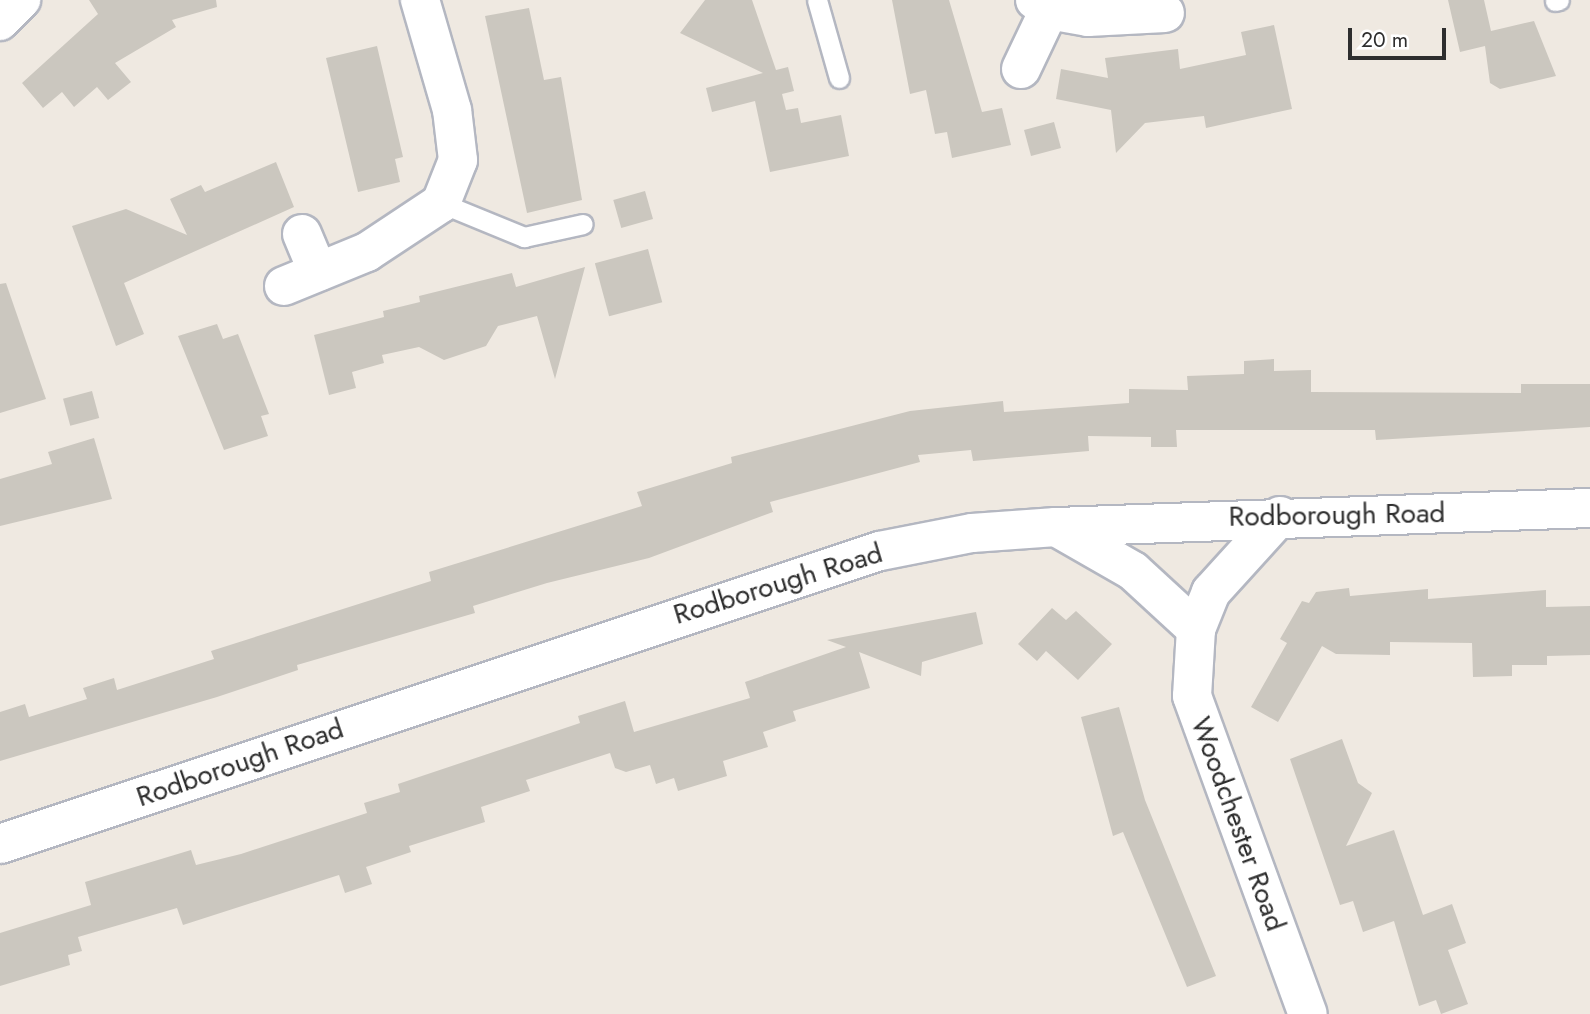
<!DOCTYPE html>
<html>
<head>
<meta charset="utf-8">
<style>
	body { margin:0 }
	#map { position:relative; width:1590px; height:1014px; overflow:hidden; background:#efe9e1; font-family:Jost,sans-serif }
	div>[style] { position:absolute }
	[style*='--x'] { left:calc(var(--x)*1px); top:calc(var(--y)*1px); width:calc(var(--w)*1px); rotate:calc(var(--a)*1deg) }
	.building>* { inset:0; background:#cbc7bf; transform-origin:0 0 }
	.roads { filter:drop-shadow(2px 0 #b4b7c1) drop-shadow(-2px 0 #b4b7c1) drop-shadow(0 2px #b4b7c1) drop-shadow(0 -2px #b4b7c1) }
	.service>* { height:19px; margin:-9.5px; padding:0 9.5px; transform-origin:9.5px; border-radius:9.5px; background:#fff }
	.minor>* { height:38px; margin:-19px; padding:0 19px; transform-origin:19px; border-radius:19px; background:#fff }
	span { translate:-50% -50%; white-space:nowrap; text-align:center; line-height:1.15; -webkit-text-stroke:6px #fff; paint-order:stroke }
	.street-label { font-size:28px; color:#2e2e2e }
	.scale { position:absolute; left:1348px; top:28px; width:98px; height:32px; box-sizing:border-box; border:4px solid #2e2e2e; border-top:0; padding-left:9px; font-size:21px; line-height:24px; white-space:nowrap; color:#2e2e2e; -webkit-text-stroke:5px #fff; paint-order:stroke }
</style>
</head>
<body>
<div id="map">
	<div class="building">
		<div style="clip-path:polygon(89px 0,216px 0,217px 7px,172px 20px,176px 27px,115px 63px,131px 82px,108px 100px,97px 87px,74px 107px,62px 92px,43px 108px,22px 83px,98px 14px)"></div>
		<div style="clip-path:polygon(705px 0,752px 0,776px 70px,788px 67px,794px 91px,782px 94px,786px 110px,798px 108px,801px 123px,841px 115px,849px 156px,770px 172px,755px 101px,712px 112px,706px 88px,763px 73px,680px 33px)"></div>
		<div style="clip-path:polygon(892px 0,949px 0,982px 112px,1002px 108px,1011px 145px,952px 158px,947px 132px,935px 134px,926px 90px,910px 94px)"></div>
		<div style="clip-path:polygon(1448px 0,1484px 0,1491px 31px,1534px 21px,1556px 76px,1500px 89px,1490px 83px,1485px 46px,1460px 52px)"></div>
		<div style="clip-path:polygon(529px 8px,544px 80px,561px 77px,582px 200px,527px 213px,485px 16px)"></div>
		<div style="clip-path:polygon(1274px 25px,1292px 109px,1206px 128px,1204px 116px,1145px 123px,1116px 153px,1111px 110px,1056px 99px,1061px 69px,1108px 78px,1105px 58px,1178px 49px,1180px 69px,1246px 55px,1241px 32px)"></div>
		<div style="clip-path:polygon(377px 46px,403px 157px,395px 159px,400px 182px,358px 192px,326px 58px)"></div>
		<div style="left:1054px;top:122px;width:27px;height:31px;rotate:75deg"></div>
		<div style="clip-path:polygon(276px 162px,294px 207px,124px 283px,144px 334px,116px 346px,72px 226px,126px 209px,187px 235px,170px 199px,201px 185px,205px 192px)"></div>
		<div style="left:645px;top:191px;width:29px;height:33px;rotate:74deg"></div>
		<div style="left:648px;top:249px;width:55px;height:55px;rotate:75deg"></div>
		<div style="clip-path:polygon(585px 267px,555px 379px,537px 316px,498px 326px,486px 346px,444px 360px,419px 347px,382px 355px,384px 363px,352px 372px,356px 388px,329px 395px,314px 335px,384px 317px,383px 311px,420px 302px,419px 296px,512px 273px,516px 287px)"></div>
		<div style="clip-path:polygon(6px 283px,46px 399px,0 413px,0 284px)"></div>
		<div style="clip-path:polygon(217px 324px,223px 339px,238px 334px,269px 414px,261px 416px,268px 436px,224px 450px,178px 336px)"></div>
		<div style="clip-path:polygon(1274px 359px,1274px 371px,1311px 370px,1311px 392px,1521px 393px,1521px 384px,1590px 384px,1590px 427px,1376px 440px,1375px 430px,1176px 430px,1177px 447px,1151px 447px,1151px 437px,1088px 436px,1089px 451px,973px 461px,971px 450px,918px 455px,920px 462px,770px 502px,773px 512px,649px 558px,547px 583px,473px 606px,475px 613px,297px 665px,298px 670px,217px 697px,0 761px,0 712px,25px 704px,29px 717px,87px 699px,83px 688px,114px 678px,117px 690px,214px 659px,211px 651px,431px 581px,429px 572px,642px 506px,637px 492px,732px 463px,731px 457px,910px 411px,1003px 401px,1004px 412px,1129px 403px,1129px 389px,1188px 390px,1187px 376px,1244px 374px,1244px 361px)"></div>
		<div style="left:92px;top:391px;width:28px;height:30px;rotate:75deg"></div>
		<div style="clip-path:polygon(94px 438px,112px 499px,0 526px,0 479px,52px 464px,48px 452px)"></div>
		<div style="clip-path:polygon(1349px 588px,1350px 596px,1428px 589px,1428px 599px,1546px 590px,1546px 607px,1590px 606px,1590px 655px,1547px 656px,1547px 665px,1512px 665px,1512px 676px,1473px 677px,1472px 643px,1390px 642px,1390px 655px,1336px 654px,1322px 646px,1278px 722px,1251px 707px,1287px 643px,1280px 639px,1302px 601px,1309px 603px,1316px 592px)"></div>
		<div style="clip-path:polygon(1052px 608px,1066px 620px,1076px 611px,1112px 644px,1078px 680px,1046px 651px,1037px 661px,1018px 644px)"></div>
		<div style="clip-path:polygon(976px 612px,983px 644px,922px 662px,921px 676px,859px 652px,870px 688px,793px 711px,796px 721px,763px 732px,768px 747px,723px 761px,727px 776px,678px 791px,674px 778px,656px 784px,650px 765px,626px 772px,615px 768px,610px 753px,526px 780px,530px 791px,481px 807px,485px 822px,409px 846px,411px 852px,366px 867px,372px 884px,345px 893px,339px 875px,183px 925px,177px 908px,78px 937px,82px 951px,68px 955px,70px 965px,0 986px,0 933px,91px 905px,85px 882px,191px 850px,196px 865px,241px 854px,367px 813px,364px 803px,400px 792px,398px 784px,580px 723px,578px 716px,625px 701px,634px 732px,750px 698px,745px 682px,846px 647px,827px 640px)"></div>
		<div style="clip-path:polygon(1119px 707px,1145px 800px,1216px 976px,1187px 987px,1123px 832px,1113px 836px,1081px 717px)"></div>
		<div style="clip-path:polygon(1342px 739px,1358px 783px,1372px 793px,1346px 846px,1394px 830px,1423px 915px,1452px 904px,1466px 943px,1448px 950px,1468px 1004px,1441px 1014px,1436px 1000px,1419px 1006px,1394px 921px,1363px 932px,1353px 901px,1340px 905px,1290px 759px)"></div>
	</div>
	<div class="roads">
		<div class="service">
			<div style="--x:817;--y:0;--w:81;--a:74.2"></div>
			<div style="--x:1555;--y:1;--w:4;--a:-14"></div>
			<div style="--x:441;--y:203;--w:90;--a:22.3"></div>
			<div style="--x:524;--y:237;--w:60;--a:-12.4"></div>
		</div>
		<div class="minor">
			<div style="--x:1035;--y:0;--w:17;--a:36"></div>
			<div style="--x:1049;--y:10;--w:40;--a:10"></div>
			<div style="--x:1088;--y:17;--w:77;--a:-3"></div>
			<div style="--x:0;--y:21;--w:30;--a:-45"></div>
			<div style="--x:1021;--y:69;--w:65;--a:-64.6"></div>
			<div style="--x:302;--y:234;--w:41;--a:67.2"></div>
			<div style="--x:284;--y:286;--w:90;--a:-22.3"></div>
			<div style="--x:367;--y:252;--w:89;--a:-33.5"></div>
			<div style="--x:441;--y:203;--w:46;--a:-68.4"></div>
			<div style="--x:458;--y:160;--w:50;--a:-96.8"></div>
			<div style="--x:452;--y:110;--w:115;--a:-106.2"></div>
			<div style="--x:1280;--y:516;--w:103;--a:132.2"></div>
			<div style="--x:1211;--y:592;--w:40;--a:112"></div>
			<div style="--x:1196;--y:629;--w:67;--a:93.4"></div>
			<div style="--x:1192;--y:696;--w:338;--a:70"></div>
			<div style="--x:1058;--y:528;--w:86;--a:29.8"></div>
			<div style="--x:1133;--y:571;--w:86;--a:42.6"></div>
			<div style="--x:0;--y:844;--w:927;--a:-18.42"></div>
			<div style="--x:880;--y:551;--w:94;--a:-11.1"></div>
			<div style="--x:972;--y:533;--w:84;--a:-4.1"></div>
			<div style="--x:1056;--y:527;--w:534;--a:-2.04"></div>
		</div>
	</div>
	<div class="street-label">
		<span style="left:1337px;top:515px;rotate:-1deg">Rodborough Road</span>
		<span style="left:778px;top:584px;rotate:-17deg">Rodborough Road</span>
		<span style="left:240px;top:763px;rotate:-19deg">Rodborough Road</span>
		<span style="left:1238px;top:824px;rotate:70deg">Woodchester Road</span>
	</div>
	<div class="scale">20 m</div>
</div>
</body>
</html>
